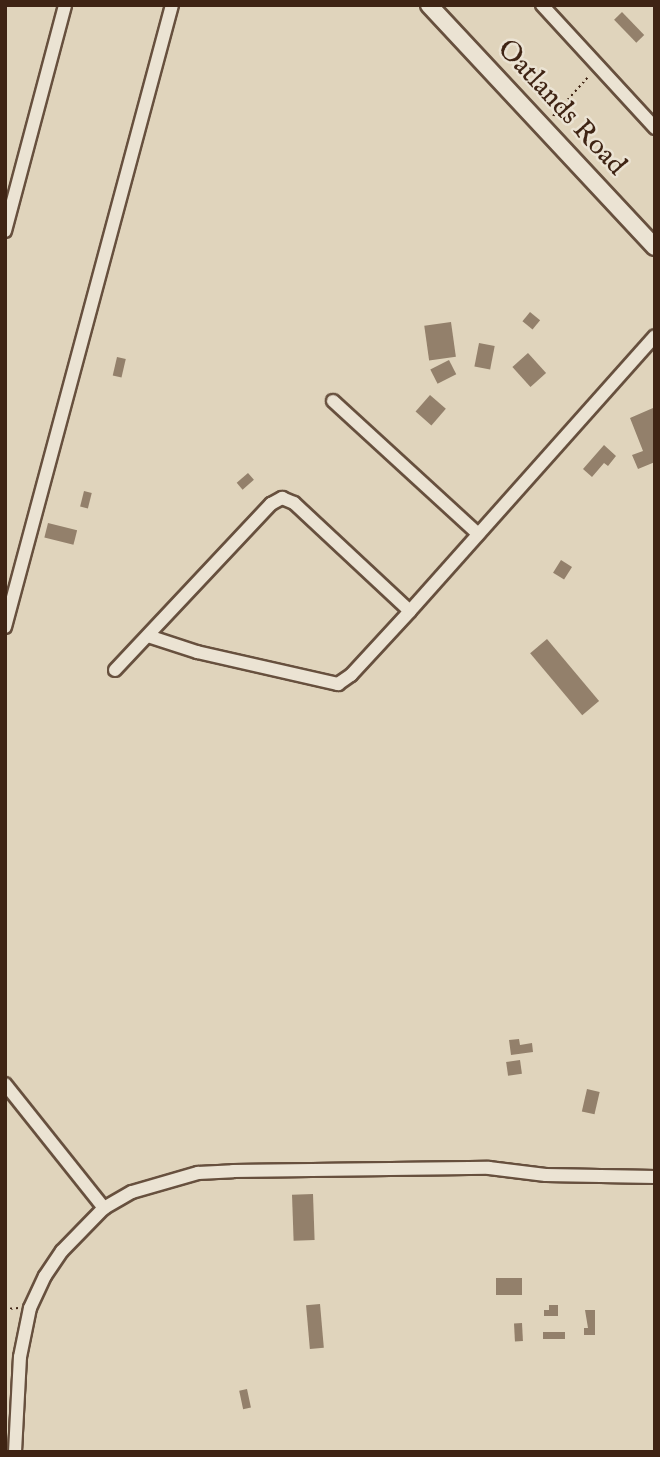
<!DOCTYPE html>
<html>
<head>
<meta charset="utf-8">
<style>
	body { margin:0 }
	#map { position:relative; width:660px; height:1457px; overflow:hidden; background:#e0d4bc; font-family:"IM FELL English",serif }
	div>[style] { position:absolute }
	[style*='--x'] { left:calc(var(--x)*1px); top:calc(var(--y)*1px); width:calc(var(--w)*1px); rotate:calc(var(--a)*1deg) }
	.building>* { inset:0; background:#93806b; transform-origin:0 0 }
	.path>* { height:2px; margin-top:-1px; transform-origin:0; background:repeating-linear-gradient(90deg,#3f2414 0 2px,transparent 0 5.5px) }
	.roads { filter:drop-shadow(2px 0 #67503e) drop-shadow(-2px 0 #67503e) drop-shadow(0 2px #67503e) drop-shadow(0 -2px #67503e) }
	.minor>* { height:12px; margin:-6px; padding:0 6px; transform-origin:6px; border-radius:6px; background:#ebe3d3 }
	.tertiary>* { height:16px; margin:-8px; padding:0 8px; transform-origin:8px; border-radius:8px; background:#ebe3d3 }
	span { translate:-50% -50%; white-space:nowrap; text-align:center; line-height:1.15; -webkit-text-stroke:5px #ebe3d3; paint-order:stroke }
	.street-label { font-size:28px; color:#3f2414 }
	.frame { position:absolute; inset:0; border:7px solid #3f2414; pointer-events:none }
</style>
</head>
<body>
<div id="map">
	<div class="building">
		<div style="left:622px;top:12px;width:32px;height:11px;rotate:46deg"></div>
		<div style="left:530px;top:312px;width:13px;height:12px;rotate:39deg"></div>
		<div style="left:451px;top:322px;width:35px;height:27px;rotate:82deg"></div>
		<div style="left:479px;top:343px;width:16px;height:24px;rotate:11deg"></div>
		<div style="left:528px;top:353px;width:27px;height:21px;rotate:48deg"></div>
		<div style="left:117px;top:357px;width:9px;height:19px;rotate:13deg"></div>
		<div style="left:449px;top:360px;width:16px;height:21px;rotate:63deg"></div>
		<div style="left:430px;top:395px;width:21px;height:22px;rotate:41deg"></div>
		<div style="clip-path:polygon(653px 408px,655px 462px,638px 469px,632px 455px,643px 451px,630px 418px)"></div>
		<div style="clip-path:polygon(604px 445px,616px 456px,608px 466px,604px 463px,592px 477px,583px 469px)"></div>
		<div style="left:248px;top:473px;width:9px;height:15px;rotate:49deg"></div>
		<div style="left:84px;top:491px;width:8px;height:16px;rotate:14deg"></div>
		<div style="left:48px;top:523px;width:30px;height:15px;rotate:14deg"></div>
		<div style="left:561px;top:560px;width:13px;height:15px;rotate:32deg"></div>
		<div style="left:547px;top:639px;width:81px;height:22px;rotate:50deg"></div>
		<div style="clip-path:polygon(519px 1039px,520px 1045px,532px 1043px,533px 1052px,511px 1055px,509px 1040px)"></div>
		<div style="left:520px;top:1060px;width:14px;height:14px;rotate:82deg"></div>
		<div style="left:587px;top:1089px;width:13px;height:23px;rotate:13deg"></div>
		<div style="left:313px;top:1194px;width:46px;height:21px;rotate:88deg"></div>
		<div style="left:496px;top:1278px;width:26px;height:17px"></div>
		<div style="left:320px;top:1304px;width:44px;height:14px;rotate:85deg"></div>
		<div style="clip-path:polygon(549px 1305px,558px 1305px,558px 1316px,544px 1316px,544px 1310px,549px 1310px)"></div>
		<div style="clip-path:polygon(585px 1310px,595px 1310px,595px 1335px,584px 1335px,584px 1328px,588px 1328px)"></div>
		<div style="left:522px;top:1323px;width:18px;height:8px;rotate:87deg"></div>
		<div style="left:543px;top:1332px;width:22px;height:7px"></div>
		<div style="left:247px;top:1389px;width:19px;height:8px;rotate:78deg"></div>
	</div>
	<div class="path">
		<div style="--x:553;--y:116;--w:54;--a:-48"></div>
		<div style="--x:5;--y:1309;--w:14;--a:-4"></div>
	</div>
	<div class="roads">
		<div class="minor">
			<div style="--x:542;--y:5;--w:167;--a:47.4"></div>
			<div style="--x:5;--y:231;--w:234;--a:-75.1"></div>
			<div style="--x:333;--y:401;--w:197;--a:42.5"></div>
			<div style="--x:5;--y:627;--w:644;--a:-74.97"></div>
			<div style="--x:148;--y:636;--w:52;--a:18.1"></div>
			<div style="--x:197;--y:652;--w:145;--a:12.8"></div>
			<div style="--x:338;--y:684;--w:16;--a:-35"></div>
			<div style="--x:351;--y:675;--w:87;--a:-47.3"></div>
			<div style="--x:410;--y:611;--w:368;--a:-48.3"></div>
			<div style="--x:115;--y:670;--w:228;--a:-46.8"></div>
			<div style="--x:271;--y:504;--w:13;--a:-29"></div>
			<div style="--x:282;--y:498;--w:13;--a:23"></div>
			<div style="--x:294;--y:503;--w:158;--a:43"></div>
			<div style="--x:5;--y:1084;--w:159;--a:51.4"></div>
			<div style="--x:15;--y:1452;--w:95;--a:-87"></div>
			<div style="--x:20;--y:1357;--w:50;--a:-78.5"></div>
			<div style="--x:30;--y:1308;--w:35;--a:-65"></div>
			<div style="--x:45;--y:1276;--w:30;--a:-56"></div>
			<div style="--x:62;--y:1251;--w:60;--a:-45.7"></div>
			<div style="--x:104;--y:1208;--w:32;--a:-30"></div>
			<div style="--x:132;--y:1192;--w:69;--a:-16.1"></div>
			<div style="--x:198;--y:1173;--w:35;--a:-3"></div>
			<div style="--x:233;--y:1171;--w:256;--a:-0.7"></div>
			<div style="--x:489;--y:1168;--w:57;--a:7"></div>
			<div style="--x:546;--y:1175;--w:109;--a:1.1"></div>
		</div>
		<div class="tertiary">
			<div style="--x:429;--y:5;--w:331;--a:47"></div>
		</div>
	</div>
	<div class="street-label">
		<span style="left:561px;top:108px;rotate:47deg">Oatlands Road</span>
	</div>
	<div class="frame"></div>
</div>
</body>
</html>
